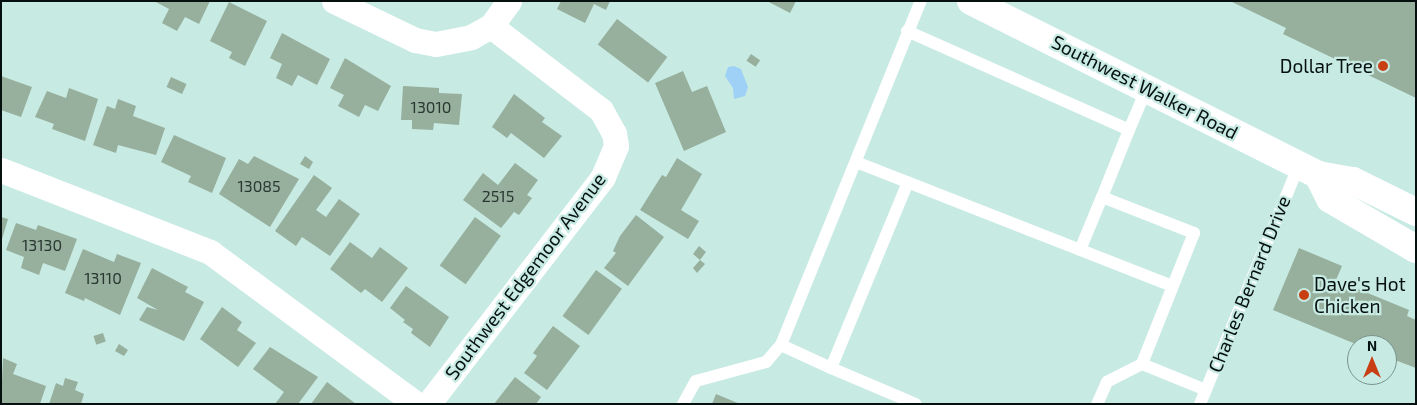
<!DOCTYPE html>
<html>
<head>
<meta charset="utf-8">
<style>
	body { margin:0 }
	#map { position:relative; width:1417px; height:405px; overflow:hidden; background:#c7eae3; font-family:"Exo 2",sans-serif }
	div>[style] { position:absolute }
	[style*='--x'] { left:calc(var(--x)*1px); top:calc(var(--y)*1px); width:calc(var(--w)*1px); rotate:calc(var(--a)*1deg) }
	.water>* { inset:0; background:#9ed1f5 }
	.building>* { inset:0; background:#97af9d; transform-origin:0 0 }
	.lane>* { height:12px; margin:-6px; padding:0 6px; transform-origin:6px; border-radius:6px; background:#fff }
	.street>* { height:25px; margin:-12.5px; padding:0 12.5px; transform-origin:12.5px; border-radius:12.5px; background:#fff }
	.secondary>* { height:28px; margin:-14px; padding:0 14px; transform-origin:14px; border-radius:14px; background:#fff }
	.dots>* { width:14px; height:14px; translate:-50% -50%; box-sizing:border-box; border:2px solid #c7eae3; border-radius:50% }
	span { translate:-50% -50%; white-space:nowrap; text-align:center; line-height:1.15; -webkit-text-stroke:4.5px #c7eae3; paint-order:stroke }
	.number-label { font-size:16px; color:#2a3832 }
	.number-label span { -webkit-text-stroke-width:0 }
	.poi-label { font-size:19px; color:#06110f }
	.right { translate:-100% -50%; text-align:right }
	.left { translate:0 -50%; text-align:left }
	.street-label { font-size:19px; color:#06110f }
	.frame { position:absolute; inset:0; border:2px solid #06110f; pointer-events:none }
	.north { position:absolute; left:1347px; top:335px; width:50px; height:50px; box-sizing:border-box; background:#c7eae3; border:1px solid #7a938e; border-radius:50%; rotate:0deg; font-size:14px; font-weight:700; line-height:20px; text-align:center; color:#06110f }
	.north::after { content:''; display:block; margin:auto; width:18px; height:22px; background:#c73f12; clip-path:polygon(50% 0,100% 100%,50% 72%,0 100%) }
</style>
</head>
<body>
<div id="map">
	<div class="water">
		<div style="clip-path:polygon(734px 66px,741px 69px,748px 87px,745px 96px,734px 99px,733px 88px,725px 76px,728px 67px)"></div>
	</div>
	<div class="building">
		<div style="clip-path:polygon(154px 1px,210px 1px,199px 24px,185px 17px,177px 31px,162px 23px,169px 9px)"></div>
		<div style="clip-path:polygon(561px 1px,610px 1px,606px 10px,594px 4px,585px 23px,557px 9px)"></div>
		<div style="clip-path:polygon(767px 1px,796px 1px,790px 13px)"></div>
		<div style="clip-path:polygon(1230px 1px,1416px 1px,1416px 98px,1283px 34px,1286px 28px)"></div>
		<div style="clip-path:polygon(229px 2px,267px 21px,245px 66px,229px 58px,232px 52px,210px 41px)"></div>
		<div style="left:617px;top:19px;width:63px;height:32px;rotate:37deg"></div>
		<div style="clip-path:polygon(282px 33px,330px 59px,317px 85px,298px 75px,292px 86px,276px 78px,282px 64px,270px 58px)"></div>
		<div style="left:751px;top:54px;width:11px;height:8px;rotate:34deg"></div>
		<div style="clip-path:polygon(345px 58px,391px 86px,378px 111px,365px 105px,359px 117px,338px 106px,344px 95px,330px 88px)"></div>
		<div style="clip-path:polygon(683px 71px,692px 92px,707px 86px,726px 132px,684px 151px,655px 83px)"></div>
		<div style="clip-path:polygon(1px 76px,32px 87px,21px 117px,1px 110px)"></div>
		<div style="left:171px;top:77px;width:17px;height:11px;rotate:24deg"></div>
		<div style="clip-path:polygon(403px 86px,439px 88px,439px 93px,462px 94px,459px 125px,434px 123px,433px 130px,412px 129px,412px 120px,401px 120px)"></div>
		<div style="clip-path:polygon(69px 88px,98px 99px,85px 141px,52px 129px,54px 124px,35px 117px,47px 91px,66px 98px)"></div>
		<div style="clip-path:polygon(514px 94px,545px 118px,542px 122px,562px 136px,544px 158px,511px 133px,507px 138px,492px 127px)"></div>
		<div style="clip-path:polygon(118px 99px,136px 106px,133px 116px,165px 128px,156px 155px,118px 145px,116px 153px,93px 145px,107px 106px,115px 109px)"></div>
		<div style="clip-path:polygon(174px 135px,226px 158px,212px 193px,188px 182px,191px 176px,161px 162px)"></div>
		<div style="clip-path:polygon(254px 156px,299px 179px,270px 227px,219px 194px,239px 159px,248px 164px)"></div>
		<div style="clip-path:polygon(305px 156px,313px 162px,309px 169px,300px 164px)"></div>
		<div style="clip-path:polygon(677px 158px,702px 174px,681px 210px,699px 221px,688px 239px,640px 210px,662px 175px,666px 177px)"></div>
		<div style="clip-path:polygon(515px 163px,538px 180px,527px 195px,532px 198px,519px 215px,514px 212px,501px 228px,463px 200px,483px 173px,498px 185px)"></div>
		<div style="clip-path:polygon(314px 175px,332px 188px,316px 210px,326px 217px,339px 199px,360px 214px,330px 256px,302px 237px,296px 246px,275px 231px)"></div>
		<div style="clip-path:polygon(636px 215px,664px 237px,628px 286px,604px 268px,616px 253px,613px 251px,620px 236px)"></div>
		<div style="clip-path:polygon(1px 217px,8px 219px,2px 239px,1px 239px)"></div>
		<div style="left:475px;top:217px;width:32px;height:60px;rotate:36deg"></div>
		<div style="clip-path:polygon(16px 223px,36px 230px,38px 225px,77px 239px,65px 271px,43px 263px,39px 275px,21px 268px,24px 257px,6px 250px)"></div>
		<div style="clip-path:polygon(350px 242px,372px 258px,380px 247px,408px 268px,382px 302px,365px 289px,361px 293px,330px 269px)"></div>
		<div style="clip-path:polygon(699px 246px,706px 252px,700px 260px,705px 264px,697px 273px,693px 268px,700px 260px,693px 254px)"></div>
		<div style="clip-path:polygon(1299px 248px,1342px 266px,1336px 280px,1409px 310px,1407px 316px,1416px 320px,1416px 368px,1387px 357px,1387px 345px,1358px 345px,1273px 310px)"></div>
		<div style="clip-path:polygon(83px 249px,114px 262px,117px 254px,141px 263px,120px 315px,85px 298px,84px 301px,65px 293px)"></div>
		<div style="clip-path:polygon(152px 268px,188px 287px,185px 292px,204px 302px,184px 341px,139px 320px,147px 307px,158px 310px,137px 298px)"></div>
		<div style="left:596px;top:270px;width:32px;height:57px;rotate:36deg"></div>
		<div style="clip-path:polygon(406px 286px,449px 317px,430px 347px,411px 333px,413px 329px,403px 322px,405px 320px,390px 308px)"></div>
		<div style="clip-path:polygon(222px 307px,242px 322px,237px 330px,256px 343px,238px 367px,200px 339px)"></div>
		<div style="clip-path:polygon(553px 326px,580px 346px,547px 390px,524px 373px,537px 356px,533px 353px)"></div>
		<div style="left:103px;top:333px;width:9px;height:10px;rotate:72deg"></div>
		<div style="clip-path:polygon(119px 344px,128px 350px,124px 356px,115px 351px)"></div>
		<div style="clip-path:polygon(270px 347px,318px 377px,298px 404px,275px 404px,284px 392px,253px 369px)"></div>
		<div style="clip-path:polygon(3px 358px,17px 364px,13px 374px,46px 386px,40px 404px,1px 404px)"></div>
		<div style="clip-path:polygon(515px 377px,541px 397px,536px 404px,494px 404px)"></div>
		<div style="clip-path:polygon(65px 378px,78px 382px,75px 390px,84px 394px,81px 404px,49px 404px,56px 383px,63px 386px)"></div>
		<div style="clip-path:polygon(327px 382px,356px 404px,311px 404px)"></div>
		<div style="clip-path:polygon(716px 394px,740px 404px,712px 404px)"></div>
	</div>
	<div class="lane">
		<div style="--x:907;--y:31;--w:243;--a:24"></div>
		<div style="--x:1129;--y:130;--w:72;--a:111.9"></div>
		<div style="--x:1102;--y:197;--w:99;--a:21.4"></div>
		<div style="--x:1194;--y:233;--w:141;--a:111.7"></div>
		<div style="--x:1142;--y:364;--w:39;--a:153"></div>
		<div style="--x:1107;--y:382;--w:24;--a:114"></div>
		<div style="--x:1129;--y:130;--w:46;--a:-66.8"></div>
		<div style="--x:856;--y:162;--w:340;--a:21.4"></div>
		<div style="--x:1080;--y:250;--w:57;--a:-67.5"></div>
		<div style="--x:781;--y:345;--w:55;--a:24.7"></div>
		<div style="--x:831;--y:368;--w:201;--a:-67.5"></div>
		<div style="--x:1142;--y:364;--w:69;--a:22.1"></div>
		<div style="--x:831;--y:368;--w:92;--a:23"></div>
		<div style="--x:683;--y:404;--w:26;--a:-61"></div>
		<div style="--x:696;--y:381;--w:73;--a:-15.2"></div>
		<div style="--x:766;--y:362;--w:23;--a:-49"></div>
		<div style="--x:781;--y:345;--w:371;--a:-67.9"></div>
		<div style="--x:1200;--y:404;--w:259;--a:-67.5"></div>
	</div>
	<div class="street">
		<div style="--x:334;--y:1;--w:90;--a:25.7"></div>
		<div style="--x:415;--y:40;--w:21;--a:11"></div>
		<div style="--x:436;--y:44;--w:36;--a:-11"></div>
		<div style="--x:471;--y:37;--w:23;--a:-29"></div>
		<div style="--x:491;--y:26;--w:138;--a:37.4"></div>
		<div style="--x:601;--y:110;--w:26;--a:61"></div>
		<div style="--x:614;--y:133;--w:13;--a:81"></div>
		<div style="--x:616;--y:146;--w:34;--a:113"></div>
		<div style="--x:603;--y:177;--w:287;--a:127.6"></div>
		<div style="--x:491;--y:26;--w:31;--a:-54"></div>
		<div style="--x:1;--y:170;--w:225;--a:21.4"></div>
		<div style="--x:210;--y:252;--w:256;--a:36.4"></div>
	</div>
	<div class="secondary">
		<div style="--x:971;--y:1;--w:388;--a:26.6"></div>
		<div style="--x:1318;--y:175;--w:36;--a:10"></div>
		<div style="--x:1353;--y:181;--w:70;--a:26.2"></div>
		<div style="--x:1318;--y:175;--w:27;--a:63"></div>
		<div style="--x:1330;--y:199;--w:99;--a:30.2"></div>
	</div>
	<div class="dots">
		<div style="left:1383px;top:66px;background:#c73f12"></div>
		<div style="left:1304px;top:295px;background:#c73f12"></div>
	</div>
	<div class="number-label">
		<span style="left:431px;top:107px">13010</span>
		<span style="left:259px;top:186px">13085</span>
		<span style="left:498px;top:196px">2515</span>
		<span style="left:42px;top:245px">13130</span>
		<span style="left:103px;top:278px">13110</span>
	</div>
	<div class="poi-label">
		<span class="right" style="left:1373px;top:66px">Dollar Tree</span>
		<span class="left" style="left:1314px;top:295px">Dave's Hot<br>Chicken</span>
	</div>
	<div class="street-label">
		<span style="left:1145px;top:87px;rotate:27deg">Southwest Walker Road</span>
		<span style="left:525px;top:276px;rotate:-53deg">Southwest Edgemoor Avenue</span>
		<span style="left:1249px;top:284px;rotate:-68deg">Charles Bernard Drive</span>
	</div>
	<div class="frame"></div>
	<div class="north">N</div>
</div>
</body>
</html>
